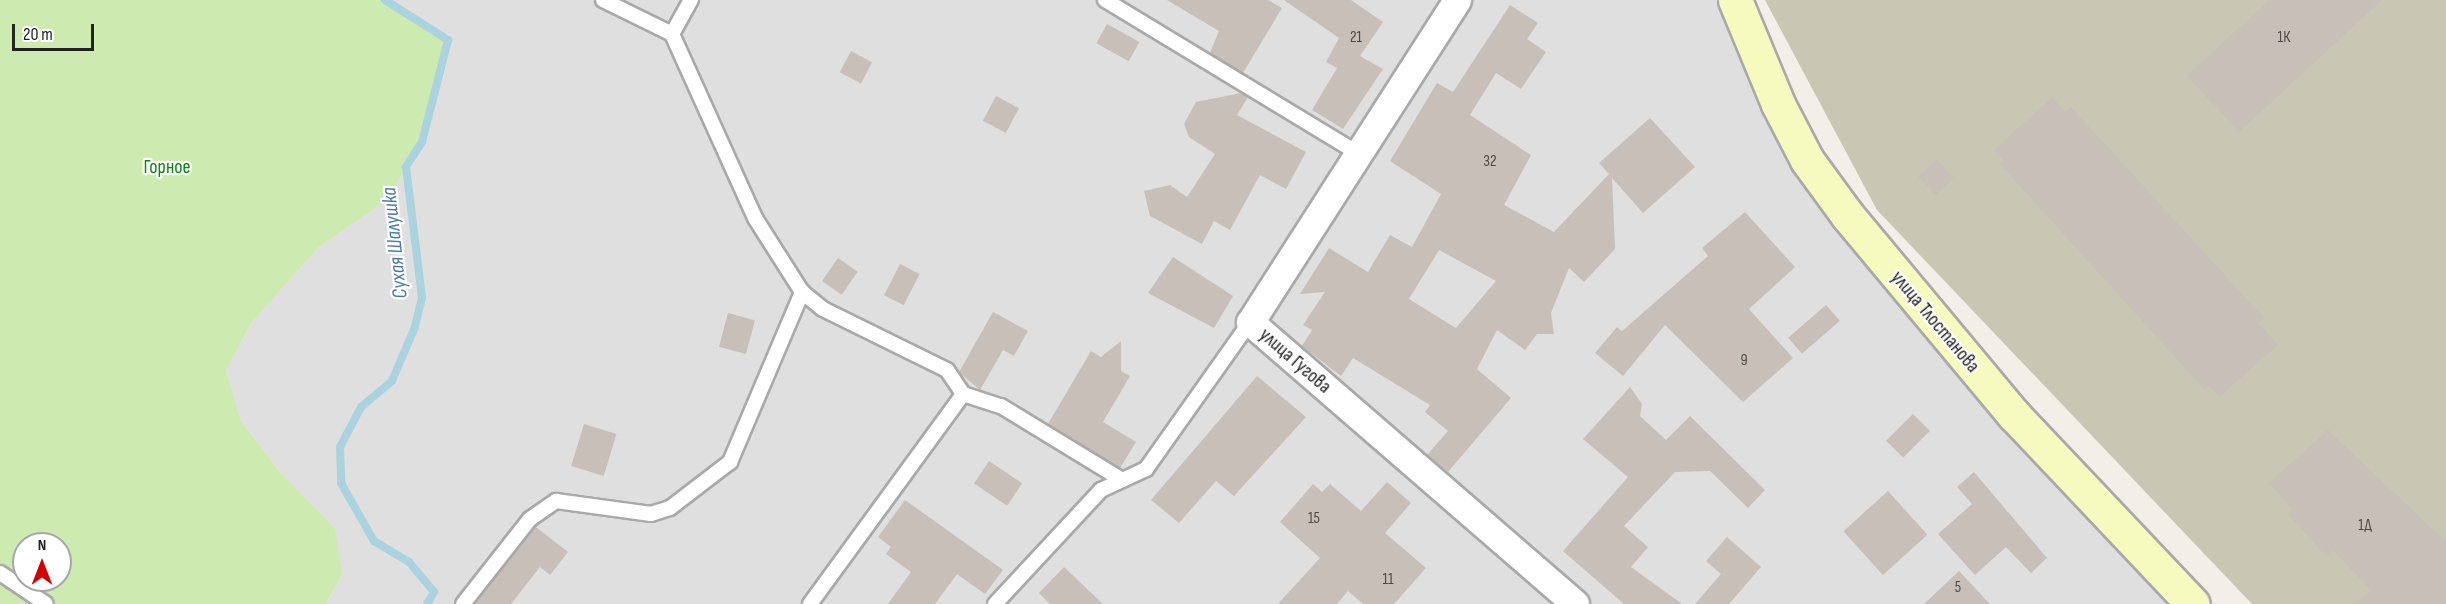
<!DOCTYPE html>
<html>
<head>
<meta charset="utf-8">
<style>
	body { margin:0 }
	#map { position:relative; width:2446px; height:604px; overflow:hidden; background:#f2efe9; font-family:"Sofia Sans Condensed",sans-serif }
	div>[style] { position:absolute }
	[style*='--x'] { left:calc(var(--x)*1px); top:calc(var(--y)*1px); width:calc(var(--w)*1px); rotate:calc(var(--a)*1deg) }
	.residential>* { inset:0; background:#e0dfdf }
	.construction>* { inset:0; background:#c7c7b4 }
	.grass>* { inset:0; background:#cdebb0 }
	.stream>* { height:8px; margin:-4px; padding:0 4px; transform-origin:4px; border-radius:4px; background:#aad3df }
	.building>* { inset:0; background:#c7bfb8; transform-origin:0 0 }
	.roads { filter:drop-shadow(2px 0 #a9a9a9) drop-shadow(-2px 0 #a9a9a9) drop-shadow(0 2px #a9a9a9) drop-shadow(0 -2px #a9a9a9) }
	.lane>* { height:14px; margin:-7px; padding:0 7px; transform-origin:7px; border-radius:7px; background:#fff }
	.street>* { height:27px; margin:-13.5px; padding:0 13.5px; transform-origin:13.5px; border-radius:13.5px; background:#fff }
	.secondary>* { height:33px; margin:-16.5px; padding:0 16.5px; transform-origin:16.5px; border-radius:16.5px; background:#f7fabf }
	span { translate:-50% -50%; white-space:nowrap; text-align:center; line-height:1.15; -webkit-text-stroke:4.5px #fff; paint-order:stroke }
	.number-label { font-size:16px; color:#4b4948 }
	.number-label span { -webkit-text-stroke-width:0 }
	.park-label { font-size:20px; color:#0c8416 }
	.street-label { font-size:20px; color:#222 }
	.water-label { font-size:21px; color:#4a7aab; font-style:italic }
	.north { position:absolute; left:12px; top:532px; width:60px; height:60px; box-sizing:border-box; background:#fff; border:2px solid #a7a7a7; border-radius:50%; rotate:0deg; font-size:16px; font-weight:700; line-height:24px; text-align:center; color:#222 }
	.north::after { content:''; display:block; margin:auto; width:21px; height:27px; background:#d40000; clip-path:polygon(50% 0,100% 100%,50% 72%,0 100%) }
	.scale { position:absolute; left:12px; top:24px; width:82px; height:27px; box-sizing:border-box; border:3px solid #222; border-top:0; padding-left:8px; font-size:18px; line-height:21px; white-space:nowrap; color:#222; -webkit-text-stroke:4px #fff; paint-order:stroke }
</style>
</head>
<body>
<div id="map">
	<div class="residential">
		<div style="clip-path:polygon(385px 0,1735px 0,1807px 160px,2193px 604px,326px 604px,342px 574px,281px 473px,241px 421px,226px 370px,252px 322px,319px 247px,386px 201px,422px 142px,448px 40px)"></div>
	</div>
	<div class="construction">
		<div style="clip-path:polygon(1765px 0,2446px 0,2446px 604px,2252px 604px,1877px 210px)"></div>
	</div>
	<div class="grass">
		<div style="clip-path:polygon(evenodd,0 0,385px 0,448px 40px,422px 142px,386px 201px,319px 247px,252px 322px,226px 370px,241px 421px,281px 473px,335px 529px,342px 574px,326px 604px,0 604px,0 0,24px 544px,60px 544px,60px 580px,24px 580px,24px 544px)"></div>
	</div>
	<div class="stream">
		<div style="--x:385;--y:0;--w:75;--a:32.4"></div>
		<div style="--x:448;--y:40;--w:105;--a:104.3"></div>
		<div style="--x:422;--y:142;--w:30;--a:123"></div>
		<div style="--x:406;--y:167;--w:132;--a:83"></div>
		<div style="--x:422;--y:298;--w:30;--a:104"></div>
		<div style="--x:415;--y:327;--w:59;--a:113.1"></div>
		<div style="--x:392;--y:381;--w:40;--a:140"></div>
		<div style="--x:361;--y:407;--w:45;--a:117.7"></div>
		<div style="--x:340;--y:447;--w:36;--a:88"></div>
		<div style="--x:341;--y:483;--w:67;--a:60.4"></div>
		<div style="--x:374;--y:541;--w:41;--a:31"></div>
		<div style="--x:409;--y:562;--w:39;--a:50"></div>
		<div style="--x:434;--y:592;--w:14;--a:120"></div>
	</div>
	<div class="building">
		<div style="clip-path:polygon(1167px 0,1268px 0,1282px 8px,1243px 73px,1210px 53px,1219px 31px)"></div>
		<div style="clip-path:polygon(1284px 0,1351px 0,1383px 22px,1360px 56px,1383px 69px,1343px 129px,1312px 110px,1337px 68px,1326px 62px,1339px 38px)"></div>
		<div style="clip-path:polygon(2269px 0,2382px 0,2239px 132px,2187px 76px)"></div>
		<div style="clip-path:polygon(evenodd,1510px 5px,1538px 23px,1527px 39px,1546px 52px,1521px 89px,1496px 73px,1470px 115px,1531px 155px,1504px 205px,1554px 232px,1609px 174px,1599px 163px,1650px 118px,1695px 167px,1643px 213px,1612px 178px,1615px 249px,1584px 282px,1569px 268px,1551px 313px,1554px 334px,1537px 334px,1525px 350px,1497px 330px,1477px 369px,1511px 398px,1448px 472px,1427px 455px,1448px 431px,1425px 412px,1430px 405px,1353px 358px,1341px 376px,1302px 346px,1312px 330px,1303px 325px,1325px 292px,1300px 294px,1329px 248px,1368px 272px,1390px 235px,1412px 247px,1441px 194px,1390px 161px,1437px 83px,1453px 92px,1510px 5px,1439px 250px,1496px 281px,1456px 328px,1409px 299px,1439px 250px)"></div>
		<div style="left:1107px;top:24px;width:37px;height:22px;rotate:29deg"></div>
		<div style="left:851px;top:51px;width:24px;height:24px;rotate:28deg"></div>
		<div style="clip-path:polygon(1241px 93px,1248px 97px,1237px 115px,1306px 152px,1286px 189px,1260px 175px,1230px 230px,1214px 221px,1202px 244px,1150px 216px,1144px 191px,1170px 185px,1187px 197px,1215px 154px,1189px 137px,1184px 124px,1196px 102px)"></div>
		<div style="left:996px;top:96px;width:26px;height:28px;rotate:28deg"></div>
		<div style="clip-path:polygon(2052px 97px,2065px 112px,2071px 107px,2264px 318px,2258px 323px,2278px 345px,2219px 397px,2209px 386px,2204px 389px,2000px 164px,2004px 161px,1994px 150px)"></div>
		<div style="left:1937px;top:160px;width:25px;height:25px;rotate:48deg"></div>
		<div style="clip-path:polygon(1745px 212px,1795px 267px,1749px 309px,1793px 358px,1743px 402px,1665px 325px,1623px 376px,1595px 353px,1617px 327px,1622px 331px,1708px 256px,1702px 248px)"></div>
		<div style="clip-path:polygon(1173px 257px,1233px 296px,1214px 328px,1148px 293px)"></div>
		<div style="left:838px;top:258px;width:24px;height:28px;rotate:35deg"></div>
		<div style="left:900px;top:264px;width:22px;height:35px;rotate:27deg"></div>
		<div style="left:1826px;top:305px;width:21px;height:50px;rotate:49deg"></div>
		<div style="clip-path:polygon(993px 312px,1028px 331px,1014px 356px,1003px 350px,980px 390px,959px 372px)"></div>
		<div style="left:728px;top:313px;width:28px;height:35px;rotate:15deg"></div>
		<div style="clip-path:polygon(1121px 341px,1121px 371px,1130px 376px,1103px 422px,1136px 442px,1120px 468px,1048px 424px,1091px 351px,1101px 357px)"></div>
		<div style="clip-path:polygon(1257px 376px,1306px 417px,1234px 496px,1216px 481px,1179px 523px,1151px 500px)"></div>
		<div style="clip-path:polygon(1630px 387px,1642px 404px,1640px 416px,1666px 440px,1690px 416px,1765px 490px,1748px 508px,1710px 471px,1675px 472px,1624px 526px,1648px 547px,1631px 567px,1682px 604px,1624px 604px,1563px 551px,1628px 477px,1583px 439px)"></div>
		<div style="left:1913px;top:414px;width:24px;height:38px;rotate:45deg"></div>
		<div style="left:584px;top:424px;width:34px;height:44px;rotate:17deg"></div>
		<div style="clip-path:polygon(2328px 430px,2446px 542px,2446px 604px,2355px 604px,2371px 591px,2333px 550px,2326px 556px,2288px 514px,2293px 510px,2269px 483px)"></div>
		<div style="left:989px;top:461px;width:40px;height:27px;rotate:34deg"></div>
		<div style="clip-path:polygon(1974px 472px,2047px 558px,2031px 573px,2006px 547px,1975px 575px,1938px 534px,1972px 504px,1957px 487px)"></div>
		<div style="clip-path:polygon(1387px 482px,1411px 503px,1385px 533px,1426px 568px,1394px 604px,1363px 604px,1348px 591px,1337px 604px,1278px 604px,1320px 558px,1280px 522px,1313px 484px,1322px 492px,1330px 484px,1361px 511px)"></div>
		<div style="left:1888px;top:491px;width:59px;height:60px;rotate:48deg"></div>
		<div style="clip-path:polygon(905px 500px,1003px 570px,985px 594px,957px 574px,935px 604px,888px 604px,911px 572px,886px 554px,891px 547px,878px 537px)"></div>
		<div style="clip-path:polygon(536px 527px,568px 552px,550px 575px,540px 567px,511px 604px,475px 604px)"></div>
		<div style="clip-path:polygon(1727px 537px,1761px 567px,1729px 604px,1695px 604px,1721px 574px,1706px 561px)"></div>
		<div style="clip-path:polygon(1064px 567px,1103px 604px,1050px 604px,1039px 593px)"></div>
		<div style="clip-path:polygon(1959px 571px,1990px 604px,1924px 604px)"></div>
	</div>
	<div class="roads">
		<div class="lane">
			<div style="--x:603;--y:0;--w:77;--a:26.2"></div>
			<div style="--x:672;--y:34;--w:202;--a:65.7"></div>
			<div style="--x:755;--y:218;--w:88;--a:57.6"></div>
			<div style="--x:802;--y:292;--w:27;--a:39"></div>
			<div style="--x:823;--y:309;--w:138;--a:26.2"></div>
			<div style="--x:947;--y:370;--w:29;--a:56"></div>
			<div style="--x:963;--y:394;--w:40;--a:18"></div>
			<div style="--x:1001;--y:406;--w:142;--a:31.4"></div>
			<div style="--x:1105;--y:0;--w:296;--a:31.2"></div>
			<div style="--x:672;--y:34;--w:39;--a:-61"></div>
			<div style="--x:0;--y:573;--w:55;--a:34"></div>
			<div style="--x:463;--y:604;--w:108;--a:-51.8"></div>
			<div style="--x:530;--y:519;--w:32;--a:-35"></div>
			<div style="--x:556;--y:501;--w:96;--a:7.8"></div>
			<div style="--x:651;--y:514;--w:20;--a:-18"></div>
			<div style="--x:670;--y:508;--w:76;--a:-37.5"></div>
			<div style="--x:730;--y:462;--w:185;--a:-67"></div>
			<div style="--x:810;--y:604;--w:260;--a:-53.9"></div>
			<div style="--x:995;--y:604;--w:156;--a:-47.1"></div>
			<div style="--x:1101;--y:490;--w:50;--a:-25"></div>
			<div style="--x:1146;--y:469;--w:180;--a:-54.7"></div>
		</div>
		<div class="street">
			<div style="--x:1457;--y:0;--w:383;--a:122.7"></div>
			<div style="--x:1250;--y:322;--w:430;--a:40.9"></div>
		</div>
		<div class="secondary">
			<div style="--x:1735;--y:0;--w:113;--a:67.5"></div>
			<div style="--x:1778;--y:104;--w:63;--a:62.6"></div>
			<div style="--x:1807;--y:160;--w:69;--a:53.8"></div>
			<div style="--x:1848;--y:216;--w:259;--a:50.2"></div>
			<div style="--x:2014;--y:415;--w:260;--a:46.6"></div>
		</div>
	</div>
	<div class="number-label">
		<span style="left:1356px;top:38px">21</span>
		<span style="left:2284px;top:38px">1К</span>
		<span style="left:1490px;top:162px">32</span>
		<span style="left:1744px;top:361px">9</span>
		<span style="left:1314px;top:519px">15</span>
		<span style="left:2365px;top:526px">1Д</span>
		<span style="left:1388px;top:580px">11</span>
		<span style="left:1958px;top:588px">5</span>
	</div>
	<div class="park-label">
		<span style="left:167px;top:167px">Горное</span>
	</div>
	<div class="street-label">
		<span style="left:1935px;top:322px;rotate:50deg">улица Тлостанова</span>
		<span style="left:1295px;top:361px;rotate:41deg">улица Гугова</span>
	</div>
	<div class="water-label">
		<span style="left:395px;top:243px;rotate:-96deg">Сухая Шалушка</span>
	</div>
	<div class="north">N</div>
	<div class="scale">20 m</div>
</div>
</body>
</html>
